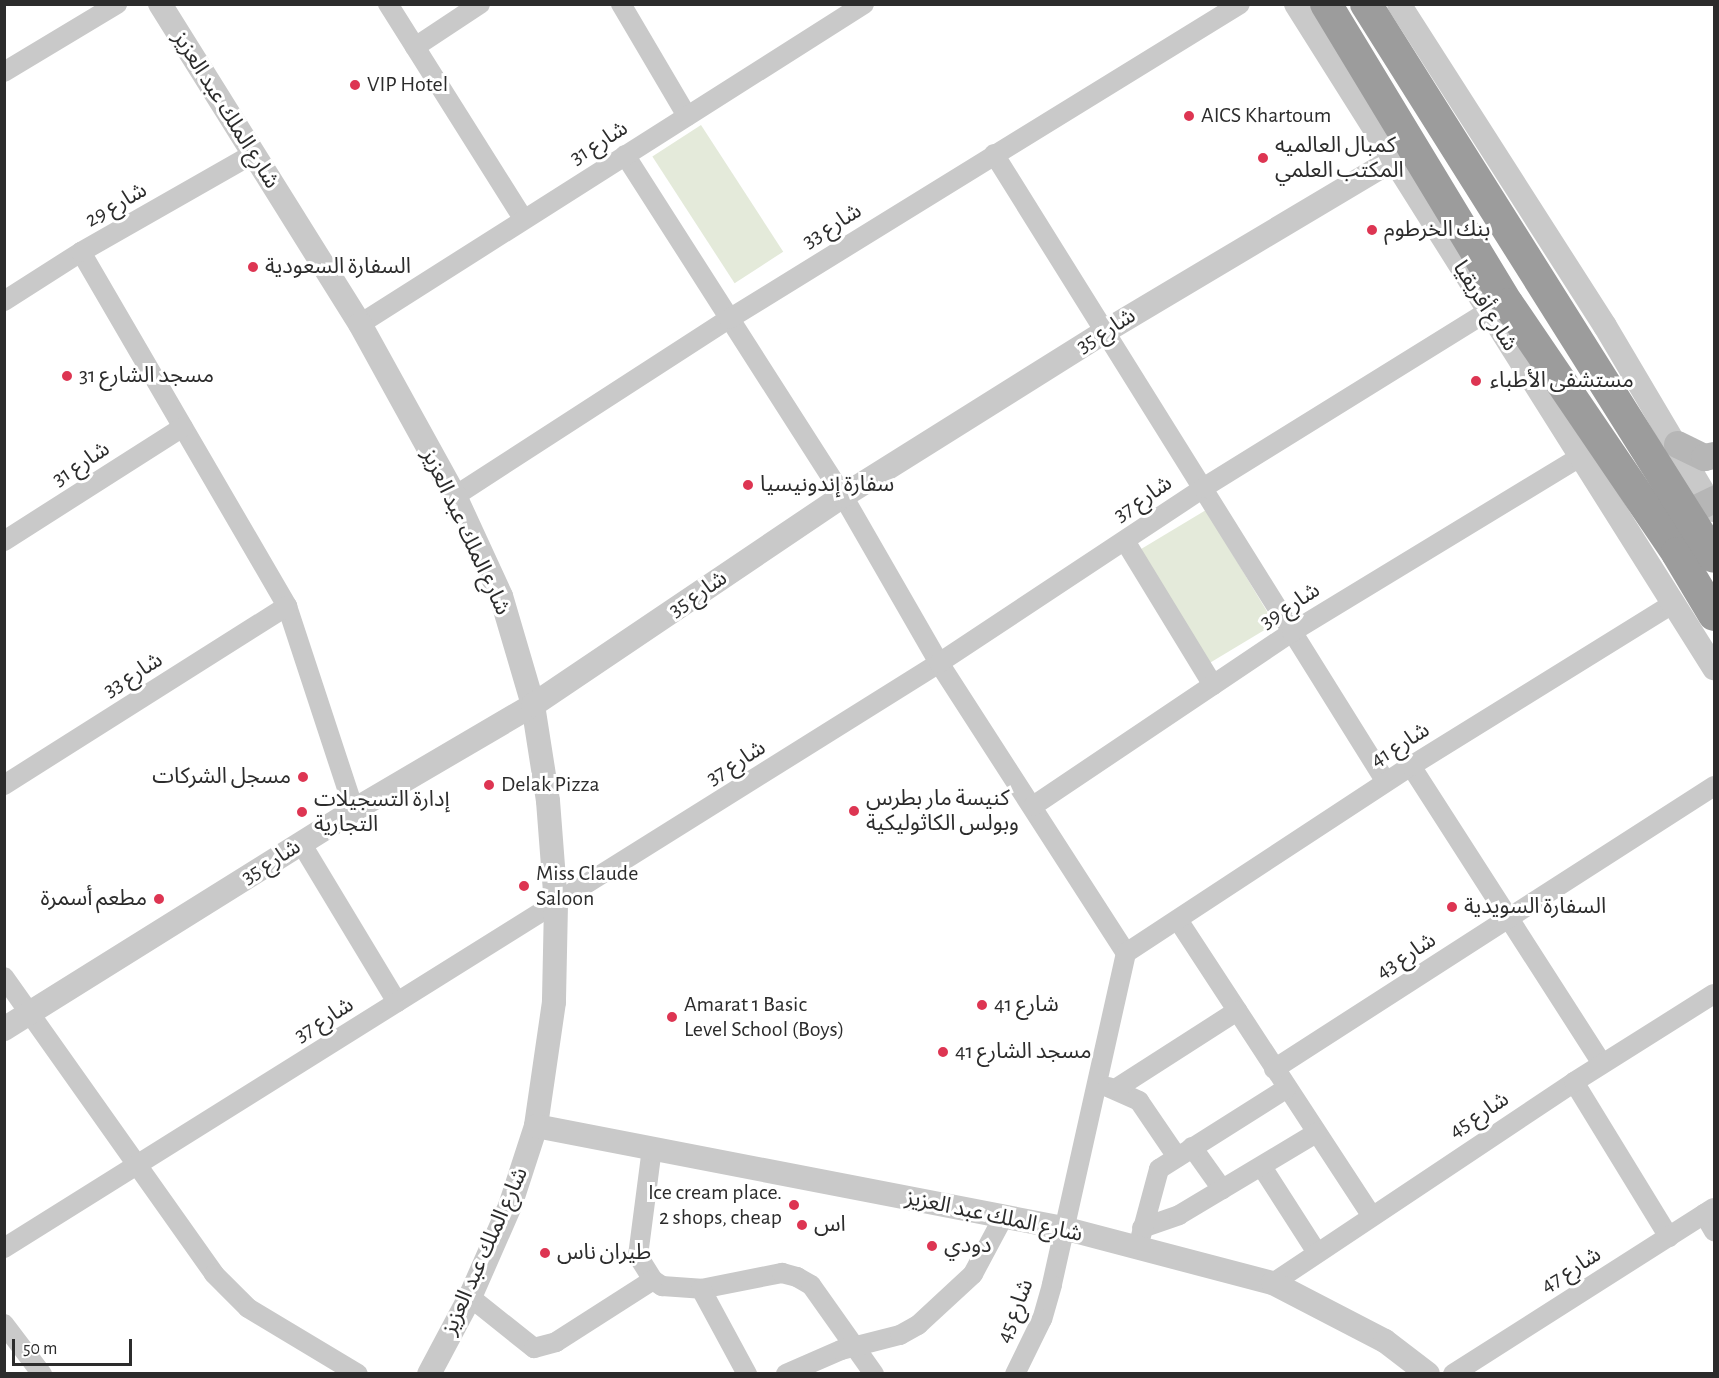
<!DOCTYPE html>
<html>
<head>
<meta charset="utf-8">
<style>
	body { margin:0 }
	#map { position:relative; width:1719px; height:1378px; overflow:hidden; background:#fff; font-family:"Alegreya Sans","Noto Sans Arabic",sans-serif }
	div>[style] { position:absolute }
	[style*='--x'] { left:calc(var(--x)*1px); top:calc(var(--y)*1px); width:calc(var(--w)*1px); rotate:calc(var(--a)*1deg) }
	.green>* { inset:0; background:#e4eada; transform-origin:0 0 }
	.minor>* { height:20px; margin:-10px; padding:0 10px; transform-origin:10px; border-radius:10px; background:#c9c9c9 }
	.tertiary>* { height:24px; margin:-12px; padding:0 12px; transform-origin:12px; border-radius:12px; background:#c9c9c9 }
	.secondary>* { height:27px; margin:-13.5px; padding:0 13.5px; transform-origin:13.5px; border-radius:13.5px; background:#b6b6b6 }
	.trunk>* { height:32px; margin:-16px; padding:0 16px; transform-origin:16px; border-radius:16px; background:#9c9c9c }
	.dots>* { width:16px; height:16px; translate:-50% -50%; box-sizing:border-box; border:3px solid #fff; border-radius:50% }
	span { translate:-50% -50%; white-space:nowrap; text-align:center; line-height:1.15; -webkit-text-stroke:6px #fff; paint-order:stroke }
	.poi-label { font-size:22px; color:#2c2c2c }
	.left { translate:0 -50%; text-align:left }
	.right { translate:-100% -50%; text-align:right }
	.street-label { font-size:22px; color:#2c2c2c }
	.frame { position:absolute; inset:0; border:6px solid #2c2c2c; pointer-events:none }
	.scale { position:absolute; left:12px; top:1339px; width:120px; height:27px; box-sizing:border-box; border:3px solid #2c2c2c; border-top:0; padding-left:8px; font-size:18px; line-height:21px; white-space:nowrap; color:#2c2c2c; -webkit-text-stroke:4px #fff; paint-order:stroke }
</style>
</head>
<body>
<div id="map">
	<div class="green">
		<div style="left:701px;top:125px;width:151px;height:58px;rotate:57deg"></div>
		<div style="left:1206px;top:510px;width:133px;height:82px;rotate:59deg"></div>
	</div>
	<div class="minor">
		<div style="--x:388;--y:4;--w:253;--a:57.8"></div>
		<div style="--x:621;--y:4;--w:130;--a:59.5"></div>
		<div style="--x:415;--y:47;--w:78;--a:-33.5"></div>
		<div style="--x:4;--y:72;--w:132;--a:-31"></div>
		<div style="--x:994;--y:154;--w:740;--a:58.03"></div>
		<div style="--x:625;--y:155;--w:405;--a:57.4"></div>
		<div style="--x:843;--y:496;--w:193;--a:60.1"></div>
		<div style="--x:939;--y:663;--w:345;--a:57.2"></div>
		<div style="--x:1126;--y:953;--w:340;--a:102.6"></div>
		<div style="--x:1052;--y:1285;--w:35;--a:106"></div>
		<div style="--x:1042;--y:1319;--w:61;--a:116.1"></div>
		<div style="--x:81;--y:252;--w:410;--a:59.8"></div>
		<div style="--x:287;--y:606;--w:215;--a:71.8"></div>
		<div style="--x:4;--y:301;--w:91;--a:-32.5"></div>
		<div style="--x:81;--y:252;--w:198;--a:-29.7"></div>
		<div style="--x:360;--y:324;--w:597;--a:-32.41"></div>
		<div style="--x:455;--y:496;--w:326;--a:-32.9"></div>
		<div style="--x:729;--y:319;--w:600;--a:-31.65"></div>
		<div style="--x:4;--y:541;--w:212;--a:-32.5"></div>
		<div style="--x:1125;--y:541;--w:169;--a:58.6"></div>
		<div style="--x:1411;--y:766;--w:353;--a:57.3"></div>
		<div style="--x:4;--y:785;--w:335;--a:-32.3"></div>
		<div style="--x:1033;--y:806;--w:312;--a:-33.9"></div>
		<div style="--x:1292;--y:632;--w:337;--a:-31.3"></div>
		<div style="--x:301;--y:843;--w:186;--a:58.9"></div>
		<div style="--x:1178;--y:920;--w:353;--a:56.8"></div>
		<div style="--x:1126;--y:953;--w:341;--a:-33.3"></div>
		<div style="--x:1411;--y:766;--w:309;--a:-31.8"></div>
		<div style="--x:4;--y:977;--w:364;--a:54.7"></div>
		<div style="--x:214;--y:1274;--w:48;--a:45"></div>
		<div style="--x:248;--y:1308;--w:128;--a:31"></div>
		<div style="--x:1274;--y:1069;--w:523;--a:-32.75"></div>
		<div style="--x:1574;--y:1082;--w:182;--a:58.5"></div>
		<div style="--x:1108;--y:1087;--w:34;--a:24"></div>
		<div style="--x:1139;--y:1101;--w:68;--a:55.8"></div>
		<div style="--x:1117;--y:1088;--w:143;--a:-32.7"></div>
		<div style="--x:1192;--y:1147;--w:52;--a:54.5"></div>
		<div style="--x:652;--y:1148;--w:109;--a:97.4"></div>
		<div style="--x:638;--y:1256;--w:28;--a:58"></div>
		<div style="--x:653;--y:1280;--w:11;--a:34"></div>
		<div style="--x:662;--y:1286;--w:39;--a:4"></div>
		<div style="--x:701;--y:1289;--w:83;--a:-11.2"></div>
		<div style="--x:782;--y:1273;--w:16;--a:15"></div>
		<div style="--x:797;--y:1277;--w:16;--a:30"></div>
		<div style="--x:811;--y:1285;--w:109;--a:54.7"></div>
		<div style="--x:1262;--y:1167;--w:100;--a:57.3"></div>
		<div style="--x:1704;--y:1214;--w:20;--a:60"></div>
		<div style="--x:1142;--y:1228;--w:39;--a:-19"></div>
		<div style="--x:1179;--y:1215;--w:160;--a:-30.9"></div>
		<div style="--x:1138;--y:1247;--w:81;--a:-74.9"></div>
		<div style="--x:1159;--y:1169;--w:151;--a:-32.3"></div>
		<div style="--x:4;--y:1248;--w:1103;--a:-32.03"></div>
		<div style="--x:939;--y:663;--w:317;--a:-33.5"></div>
		<div style="--x:1203;--y:488;--w:335;--a:-31.8"></div>
		<div style="--x:1273;--y:1283;--w:362;--a:-33.7"></div>
		<div style="--x:1574;--y:1082;--w:165;--a:-32.2"></div>
		<div style="--x:701;--y:1289;--w:97;--a:61.6"></div>
		<div style="--x:470;--y:1297;--w:82;--a:38.6"></div>
		<div style="--x:534;--y:1348;--w:23;--a:-15"></div>
		<div style="--x:556;--y:1342;--w:115;--a:-32.6"></div>
		<div style="--x:4;--y:1324;--w:63;--a:52.8"></div>
		<div style="--x:786;--y:1374;--w:60;--a:-23.6"></div>
		<div style="--x:841;--y:1350;--w:61;--a:-14.3"></div>
		<div style="--x:900;--y:1335;--w:21;--a:-29"></div>
		<div style="--x:918;--y:1325;--w:75;--a:-42.8"></div>
		<div style="--x:973;--y:1274;--w:66;--a:-61.9"></div>
		<div style="--x:1453;--y:1374;--w:309;--a:-32.5"></div>
	</div>
	<div class="tertiary">
		<div style="--x:160;--y:4;--w:377;--a:58"></div>
		<div style="--x:360;--y:324;--w:196;--a:61.1"></div>
		<div style="--x:455;--y:496;--w:110;--a:65.3"></div>
		<div style="--x:501;--y:596;--w:114;--a:73.6"></div>
		<div style="--x:533;--y:705;--w:97;--a:81.1"></div>
		<div style="--x:548;--y:801;--w:103;--a:85.6"></div>
		<div style="--x:556;--y:904;--w:98;--a:91.2"></div>
		<div style="--x:554;--y:1002;--w:125;--a:98.3"></div>
		<div style="--x:536;--y:1126;--w:84;--a:108"></div>
		<div style="--x:510;--y:1206;--w:99;--a:113.7"></div>
		<div style="--x:470;--y:1297;--w:87;--a:118"></div>
		<div style="--x:1296;--y:4;--w:785;--a:57.81"></div>
		<div style="--x:1399;--y:4;--w:382;--a:57.4"></div>
		<div style="--x:1605;--y:326;--w:214;--a:59.4"></div>
		<div style="--x:4;--y:1029;--w:413;--a:-32"></div>
		<div style="--x:354;--y:810;--w:208;--a:-30.4"></div>
		<div style="--x:533;--y:705;--w:374;--a:-34"></div>
		<div style="--x:843;--y:496;--w:308;--a:-32.1"></div>
		<div style="--x:1104;--y:332;--w:335;--a:-30.8"></div>
		<div style="--x:536;--y:1126;--w:537;--a:10.95"></div>
		<div style="--x:1063;--y:1228;--w:217;--a:14.7"></div>
		<div style="--x:1273;--y:1283;--w:126;--a:27.4"></div>
		<div style="--x:1385;--y:1341;--w:54;--a:37.5"></div>
	</div>
	<div class="secondary">
		<div style="--x:1677;--y:444;--w:30;--a:26"></div>
		<div style="--x:1704;--y:457;--w:10;--a:-11"></div>
		<div style="--x:1667;--y:522;--w:52;--a:-26.1"></div>
	</div>
	<div class="trunk">
		<div style="--x:1326;--y:4;--w:351;--a:58.8"></div>
		<div style="--x:1508;--y:304;--w:301;--a:55.8"></div>
		<div style="--x:1677;--y:553;--w:72;--a:59.2"></div>
		<div style="--x:1366;--y:4;--w:653;--a:57.82"></div>
	</div>
	<div class="dots">
		<div style="left:355px;top:85px;background:#dd3552"></div>
		<div style="left:1189px;top:116px;background:#dd3552"></div>
		<div style="left:1263px;top:158px;background:#dd3552"></div>
		<div style="left:1372px;top:230px;background:#dd3552"></div>
		<div style="left:253px;top:267px;background:#dd3552"></div>
		<div style="left:67px;top:376px;background:#dd3552"></div>
		<div style="left:1476px;top:381px;background:#dd3552"></div>
		<div style="left:748px;top:485px;background:#dd3552"></div>
		<div style="left:303px;top:777px;background:#dd3552"></div>
		<div style="left:489px;top:785px;background:#dd3552"></div>
		<div style="left:854px;top:811px;background:#dd3552"></div>
		<div style="left:302px;top:812px;background:#dd3552"></div>
		<div style="left:524px;top:886px;background:#dd3552"></div>
		<div style="left:159px;top:899px;background:#dd3552"></div>
		<div style="left:1452px;top:907px;background:#dd3552"></div>
		<div style="left:982px;top:1005px;background:#dd3552"></div>
		<div style="left:672px;top:1017px;background:#dd3552"></div>
		<div style="left:943px;top:1052px;background:#dd3552"></div>
		<div style="left:794px;top:1205px;background:#dd3552"></div>
		<div style="left:802px;top:1225px;background:#dd3552"></div>
		<div style="left:932px;top:1246px;background:#dd3552"></div>
		<div style="left:545px;top:1253px;background:#dd3552"></div>
	</div>
	<div class="poi-label">
		<span class="left" style="left:367px;top:85px">VIP Hotel</span>
		<span class="left" style="left:1201px;top:116px">AICS Khartoum</span>
		<span class="left" style="left:1275px;top:158px">كمبال العالميه<br>المكتب العلمي</span>
		<span class="left" style="left:1384px;top:230px">بنك الخرطوم</span>
		<span class="left" style="left:265px;top:267px">السفارة السعودية</span>
		<span class="left" style="left:79px;top:376px">مسجد الشارع 31</span>
		<span class="left" style="left:1490px;top:381px">مستشفی الأطباء</span>
		<span class="left" style="left:760px;top:485px">سفارة إندونيسيا</span>
		<span class="right" style="left:291px;top:777px">مسجل الشركات</span>
		<span class="left" style="left:501px;top:785px">Delak Pizza</span>
		<span class="left" style="left:866px;top:811px">كنيسة مار بطرس<br>وبولس الكاثوليكية</span>
		<span class="left" style="left:314px;top:812px">إدارة التسجيلات<br>التجارية</span>
		<span class="left" style="left:536px;top:886px">Miss Claude<br>Saloon</span>
		<span class="right" style="left:147px;top:899px">مطعم أسمرة</span>
		<span class="left" style="left:1464px;top:907px">السفارة السويدية</span>
		<span class="left" style="left:684px;top:1017px">Amarat 1 Basic<br>Level School (Boys)</span>
		<span class="left" style="left:994px;top:1005px">شارع 41</span>
		<span class="left" style="left:955px;top:1052px">مسجد الشارع 41</span>
		<span class="right" style="left:782px;top:1205px">Ice cream place.<br>2 shops, cheap</span>
		<span class="left" style="left:814px;top:1225px">اس</span>
		<span class="left" style="left:944px;top:1246px">دودي</span>
		<span class="left" style="left:557px;top:1253px">طيران ناس</span>
	</div>
	<div class="street-label">
		<span style="left:226px;top:110px;rotate:58deg">شارع الملك عبد العزيز</span>
		<span style="left:599px;top:143px;rotate:-32deg">شارع 31</span>
		<span style="left:116px;top:205px;rotate:-30deg">شارع 29</span>
		<span style="left:832px;top:226px;rotate:-32deg">شارع 33</span>
		<span style="left:1485px;top:306px;rotate:58deg">شارع أفريقيا</span>
		<span style="left:1106px;top:331px;rotate:-32deg">شارع 35</span>
		<span style="left:81px;top:464px;rotate:-33deg">شارع 31</span>
		<span style="left:1143px;top:499px;rotate:-34deg">شارع 37</span>
		<span style="left:466px;top:532px;rotate:65deg">شارع الملك عبد العزيز</span>
		<span style="left:698px;top:594px;rotate:-34deg">شارع 35</span>
		<span style="left:1290px;top:606px;rotate:-33deg">شارع 39</span>
		<span style="left:133px;top:675px;rotate:-32deg">شارع 33</span>
		<span style="left:1400px;top:745px;rotate:-32deg">شارع 41</span>
		<span style="left:736px;top:763px;rotate:-32deg">شارع 37</span>
		<span style="left:271px;top:862px;rotate:-32deg">شارع 35</span>
		<span style="left:1406px;top:956px;rotate:-33deg">شارع 43</span>
		<span style="left:324px;top:1020px;rotate:-32deg">شارع 37</span>
		<span style="left:1479px;top:1115px;rotate:-33deg">شارع 45</span>
		<span style="left:994px;top:1216px;rotate:12deg">شارع الملك عبد العزيز</span>
		<span style="left:485px;top:1251px;rotate:-66deg">شارع الملك عبد العزيز</span>
		<span style="left:1571px;top:1270px;rotate:-32deg">شارع 47</span>
		<span style="left:1015px;top:1311px;rotate:-69deg">شارع 45</span>
	</div>
	<div class="frame"></div>
	<div class="scale">50 m</div>
</div>
</body>
</html>
